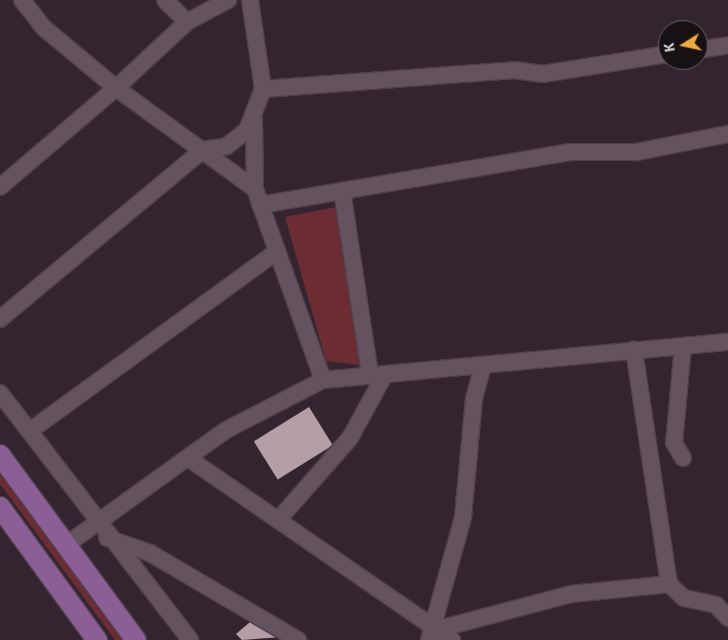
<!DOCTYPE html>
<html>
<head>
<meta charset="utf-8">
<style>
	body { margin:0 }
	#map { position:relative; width:728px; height:640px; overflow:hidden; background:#33242f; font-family:"Exo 2",sans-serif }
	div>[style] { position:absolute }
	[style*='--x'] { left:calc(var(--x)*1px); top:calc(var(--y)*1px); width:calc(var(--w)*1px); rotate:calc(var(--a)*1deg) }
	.green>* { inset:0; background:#6b2c33 }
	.building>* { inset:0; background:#b69ea6; transform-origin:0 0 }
	.roads { filter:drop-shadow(1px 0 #4e414a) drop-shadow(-1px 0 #4e414a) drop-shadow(0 1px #4e414a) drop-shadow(0 -1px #4e414a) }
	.minor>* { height:16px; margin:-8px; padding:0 8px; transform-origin:8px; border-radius:8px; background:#64525f }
	.major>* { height:20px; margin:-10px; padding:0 10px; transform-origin:10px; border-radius:10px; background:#8b5e96 }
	span { translate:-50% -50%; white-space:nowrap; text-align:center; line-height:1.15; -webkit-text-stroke:5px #171015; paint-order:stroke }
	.north { position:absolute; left:658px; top:20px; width:50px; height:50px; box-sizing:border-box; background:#171015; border:1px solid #675f65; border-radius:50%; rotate:260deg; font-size:14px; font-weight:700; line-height:20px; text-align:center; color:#e0d5dd }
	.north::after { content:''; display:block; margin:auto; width:18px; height:22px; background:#eea83c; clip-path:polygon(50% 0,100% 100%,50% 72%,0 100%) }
</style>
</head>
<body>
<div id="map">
	<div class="green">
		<div style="clip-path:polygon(336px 207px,343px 213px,361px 365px,326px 361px,285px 217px)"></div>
		<div style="clip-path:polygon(0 468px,128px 640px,115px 640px,0 484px)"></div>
	</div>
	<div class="building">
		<div style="left:309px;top:407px;width:45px;height:65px;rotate:58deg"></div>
		<div style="clip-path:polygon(256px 617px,282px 637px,242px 640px,236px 634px)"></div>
	</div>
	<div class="roads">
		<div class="minor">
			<div style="--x:22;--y:0;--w:36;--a:52"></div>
			<div style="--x:44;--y:28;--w:94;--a:39.8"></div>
			<div style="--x:116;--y:88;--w:97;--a:-42.9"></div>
			<div style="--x:165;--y:0;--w:31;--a:45"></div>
			<div style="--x:187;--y:22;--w:47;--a:-28.2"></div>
			<div style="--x:698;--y:50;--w:30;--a:-9"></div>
			<div style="--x:263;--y:89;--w:252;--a:-4.3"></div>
			<div style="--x:514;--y:70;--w:29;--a:8"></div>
			<div style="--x:543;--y:74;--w:127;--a:-9.1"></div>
			<div style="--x:254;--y:119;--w:70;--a:89.2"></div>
			<div style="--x:0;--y:187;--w:153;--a:-40.5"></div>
			<div style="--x:116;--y:88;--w:172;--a:36"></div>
			<div style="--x:255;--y:189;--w:203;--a:70.4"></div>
			<div style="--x:342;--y:191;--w:186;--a:81.3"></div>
			<div style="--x:260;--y:205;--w:314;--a:-9.7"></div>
			<div style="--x:569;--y:152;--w:67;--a:0"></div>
			<div style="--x:636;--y:152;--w:94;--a:-11.1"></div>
			<div style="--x:0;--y:319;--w:264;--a:-39.8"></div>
			<div style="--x:203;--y:150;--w:24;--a:-9"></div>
			<div style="--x:227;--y:146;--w:26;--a:-39"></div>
			<div style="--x:247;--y:130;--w:44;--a:-68.7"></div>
			<div style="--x:263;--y:89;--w:90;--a:-98.3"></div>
			<div style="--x:0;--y:393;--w:312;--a:52.4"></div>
			<div style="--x:31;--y:430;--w:304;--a:-36"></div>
			<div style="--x:188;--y:458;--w:321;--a:34.6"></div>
			<div style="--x:683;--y:458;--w:17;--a:-121"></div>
			<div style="--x:674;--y:443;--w:97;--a:-84.7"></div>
			<div style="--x:278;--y:520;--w:109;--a:-48.7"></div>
			<div style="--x:350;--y:438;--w:73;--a:-61.3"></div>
			<div style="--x:107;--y:538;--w:46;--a:19.2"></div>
			<div style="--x:150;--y:553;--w:172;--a:30.4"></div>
			<div style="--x:66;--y:545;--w:197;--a:-35.7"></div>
			<div style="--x:226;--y:430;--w:109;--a:-27.3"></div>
			<div style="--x:323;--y:380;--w:407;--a:-5.4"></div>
			<div style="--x:669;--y:584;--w:21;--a:43"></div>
			<div style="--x:684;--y:598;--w:33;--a:12"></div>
			<div style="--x:716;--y:605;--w:18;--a:47"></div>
			<div style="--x:435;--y:630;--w:141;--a:-14.8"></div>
			<div style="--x:571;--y:594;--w:99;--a:-5.8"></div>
			<div style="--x:669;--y:584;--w:237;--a:-98.5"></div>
			<div style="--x:429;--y:640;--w:128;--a:-74.5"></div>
			<div style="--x:463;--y:517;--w:119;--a:-84.7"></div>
			<div style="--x:474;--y:399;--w:35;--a:-75"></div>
		</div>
		<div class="major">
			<div style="--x:0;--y:455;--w:230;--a:53.7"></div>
			<div style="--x:0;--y:507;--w:165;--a:53.9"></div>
		</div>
	</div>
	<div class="north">K</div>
</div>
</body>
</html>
